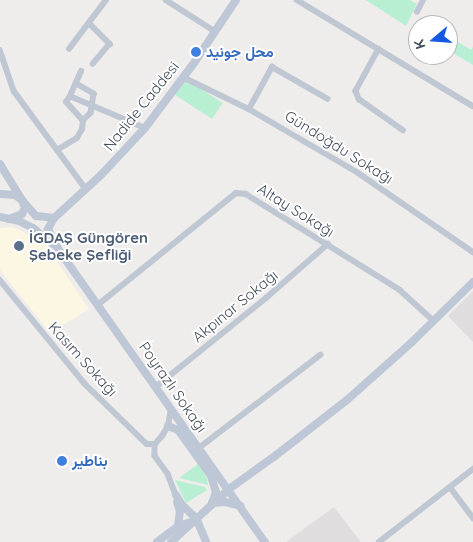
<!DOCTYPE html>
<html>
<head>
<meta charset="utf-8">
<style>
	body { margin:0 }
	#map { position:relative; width:473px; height:542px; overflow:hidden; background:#efecec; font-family:Quicksand,Vazirmatn,sans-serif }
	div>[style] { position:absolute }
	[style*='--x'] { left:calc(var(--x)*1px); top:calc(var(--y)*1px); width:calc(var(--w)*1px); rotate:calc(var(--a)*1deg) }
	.commercial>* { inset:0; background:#fcf7e3 }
	.education>* { inset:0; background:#e0ddde }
	.green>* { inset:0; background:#b8efd3; transform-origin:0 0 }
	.minor>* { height:5.5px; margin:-2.75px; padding:0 2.75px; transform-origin:2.75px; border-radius:2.75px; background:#bfc7d2 }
	.secondary>* { height:8px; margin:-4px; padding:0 4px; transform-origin:4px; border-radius:4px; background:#bec7d6 }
	.dots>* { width:14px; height:14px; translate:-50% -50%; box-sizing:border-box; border:2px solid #fff; border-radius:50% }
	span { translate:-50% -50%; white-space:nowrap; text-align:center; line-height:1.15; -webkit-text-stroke:4px #fff; paint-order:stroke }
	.shop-label { font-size:15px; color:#366cbe; font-weight:700 }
	.left { translate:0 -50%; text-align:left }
	.street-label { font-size:15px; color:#444d5a }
	.service-label { font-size:15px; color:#4e5e75; font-weight:700 }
	.north { position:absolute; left:408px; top:15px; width:50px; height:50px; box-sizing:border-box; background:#fff; border:1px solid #b4b8bd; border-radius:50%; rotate:252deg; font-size:14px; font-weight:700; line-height:20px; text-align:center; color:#444d5a }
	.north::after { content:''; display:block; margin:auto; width:18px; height:22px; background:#1459e1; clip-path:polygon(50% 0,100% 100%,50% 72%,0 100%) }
</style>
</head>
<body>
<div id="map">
	<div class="commercial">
		<div style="clip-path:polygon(12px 227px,43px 241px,89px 309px,50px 333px,0 270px,0 228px)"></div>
	</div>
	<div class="education">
		<div style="clip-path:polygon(473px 291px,473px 342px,448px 316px)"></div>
		<div style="clip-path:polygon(334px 507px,361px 542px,286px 542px)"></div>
	</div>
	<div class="green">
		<div style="clip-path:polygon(366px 0,410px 0,417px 4px,406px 26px)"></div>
		<div style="clip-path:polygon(448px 36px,471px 50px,473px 46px,473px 65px,448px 50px)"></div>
		<div style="left:184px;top:78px;width:46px;height:19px;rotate:33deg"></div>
		<div style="clip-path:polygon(198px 464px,207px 478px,208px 485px,179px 478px)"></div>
		<div style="clip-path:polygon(175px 480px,205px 487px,207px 490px,186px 503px)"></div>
	</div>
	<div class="minor">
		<div style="--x:166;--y:0;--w:59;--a:32.6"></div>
		<div style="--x:297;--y:0;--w:205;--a:31.1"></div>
		<div style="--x:417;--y:12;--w:13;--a:-63"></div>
		<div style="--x:89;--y:23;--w:30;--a:45"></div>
		<div style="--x:110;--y:44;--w:26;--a:130"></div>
		<div style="--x:69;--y:49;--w:61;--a:-52.9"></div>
		<div style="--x:379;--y:49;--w:48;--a:118.7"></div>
		<div style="--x:356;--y:91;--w:9;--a:69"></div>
		<div style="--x:359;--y:99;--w:54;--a:35.2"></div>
		<div style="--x:0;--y:50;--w:43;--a:71.1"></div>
		<div style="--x:14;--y:91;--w:122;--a:53.7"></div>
		<div style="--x:183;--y:77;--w:73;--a:25.9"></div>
		<div style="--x:249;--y:109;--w:125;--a:30.3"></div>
		<div style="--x:357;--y:172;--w:141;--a:34.6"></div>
		<div style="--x:76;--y:83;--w:21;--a:31"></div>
		<div style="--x:94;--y:94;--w:19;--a:99"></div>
		<div style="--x:91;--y:113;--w:11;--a:135"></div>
		<div style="--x:70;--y:96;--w:27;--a:-66"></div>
		<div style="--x:249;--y:109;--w:48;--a:-61.3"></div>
		<div style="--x:272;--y:67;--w:64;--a:29.7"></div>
		<div style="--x:57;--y:150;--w:23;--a:-31"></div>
		<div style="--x:77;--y:138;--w:10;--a:-61"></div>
		<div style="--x:82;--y:129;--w:8;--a:-83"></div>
		<div style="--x:83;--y:121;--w:25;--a:-132"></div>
		<div style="--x:66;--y:102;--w:7;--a:-56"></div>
		<div style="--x:70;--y:96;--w:82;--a:23.1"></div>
		<div style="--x:0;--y:280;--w:134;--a:50.7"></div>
		<div style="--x:85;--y:384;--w:86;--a:44.1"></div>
		<div style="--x:147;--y:444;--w:8;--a:0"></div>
		<div style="--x:155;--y:444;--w:11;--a:-49"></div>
		<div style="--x:162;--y:436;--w:12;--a:-59"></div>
		<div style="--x:168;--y:426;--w:17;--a:-80"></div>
		<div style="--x:99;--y:304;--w:176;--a:-39"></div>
		<div style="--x:236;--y:193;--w:10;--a:6"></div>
		<div style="--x:246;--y:194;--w:181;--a:31.9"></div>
		<div style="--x:400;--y:290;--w:46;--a:42.4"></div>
		<div style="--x:157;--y:386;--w:140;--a:-38.9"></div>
		<div style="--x:266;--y:298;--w:82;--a:-41.1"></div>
		<div style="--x:155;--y:444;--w:12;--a:90"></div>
		<div style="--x:155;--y:456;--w:22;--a:54"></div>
		<div style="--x:168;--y:474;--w:22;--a:69"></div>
		<div style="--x:199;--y:448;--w:153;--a:-37.5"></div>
		<div style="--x:450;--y:487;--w:39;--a:53"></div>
		<div style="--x:379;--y:542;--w:119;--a:-37.8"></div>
	</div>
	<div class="secondary">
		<div style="--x:236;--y:0;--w:76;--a:123.7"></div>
		<div style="--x:194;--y:63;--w:81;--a:127"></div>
		<div style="--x:145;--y:128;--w:64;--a:133.1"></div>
		<div style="--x:101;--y:175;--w:64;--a:137.5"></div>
		<div style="--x:54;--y:218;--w:13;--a:119"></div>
		<div style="--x:48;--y:229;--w:22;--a:63"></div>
		<div style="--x:58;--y:249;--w:359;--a:54.8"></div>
		<div style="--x:0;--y:164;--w:42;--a:58.6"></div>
		<div style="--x:22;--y:200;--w:9;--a:69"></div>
		<div style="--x:25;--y:208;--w:7;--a:117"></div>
		<div style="--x:22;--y:214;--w:14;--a:159"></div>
		<div style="--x:0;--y:194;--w:15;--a:4"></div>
		<div style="--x:15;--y:195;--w:9;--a:36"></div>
		<div style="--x:22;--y:200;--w:21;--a:49"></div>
		<div style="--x:36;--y:216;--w:18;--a:6"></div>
		<div style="--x:0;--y:217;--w:19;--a:12"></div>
		<div style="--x:19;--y:221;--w:16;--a:27"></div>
		<div style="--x:33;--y:228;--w:26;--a:39"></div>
		<div style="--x:168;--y:426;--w:11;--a:22"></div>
		<div style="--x:178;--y:430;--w:57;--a:54.3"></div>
		<div style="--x:211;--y:476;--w:17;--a:73"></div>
		<div style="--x:216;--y:492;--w:12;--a:110"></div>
		<div style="--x:212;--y:503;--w:13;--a:-4"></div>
		<div style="--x:225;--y:502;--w:16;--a:14"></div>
		<div style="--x:176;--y:495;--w:13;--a:58"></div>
		<div style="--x:183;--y:506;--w:18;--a:43"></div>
		<div style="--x:196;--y:518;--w:26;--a:67"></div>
		<div style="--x:177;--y:502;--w:9;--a:72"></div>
		<div style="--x:180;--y:511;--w:15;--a:98"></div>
		<div style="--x:157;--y:542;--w:26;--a:-37"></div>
		<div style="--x:178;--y:526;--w:14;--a:-17"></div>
		<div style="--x:171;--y:542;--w:79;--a:-42.4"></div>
		<div style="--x:229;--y:489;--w:57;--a:-35.7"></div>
		<div style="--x:275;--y:456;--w:91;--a:-37.9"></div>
		<div style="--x:347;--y:400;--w:86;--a:-41.7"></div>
		<div style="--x:411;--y:343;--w:87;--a:-44.5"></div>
	</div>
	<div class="dots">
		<div style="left:196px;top:52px;background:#3f7fe0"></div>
		<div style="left:19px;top:246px;background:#5c6f8a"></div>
		<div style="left:62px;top:461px;background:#3f7fe0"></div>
	</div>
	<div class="shop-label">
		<span class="left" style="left:206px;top:52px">محل جونيد</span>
		<span class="left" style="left:72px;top:461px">بناطير</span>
	</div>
	<div class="street-label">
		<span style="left:141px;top:106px;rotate:-51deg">Nadide Caddesi</span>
		<span style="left:339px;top:147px;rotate:32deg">Gündoğdu Sokağı</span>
		<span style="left:296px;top:210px;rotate:32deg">Altay Sokağı</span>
		<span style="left:235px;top:306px;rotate:-39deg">Akpınar Sokağı</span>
		<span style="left:83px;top:359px;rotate:48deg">Kasım Sokağı</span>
		<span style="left:173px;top:387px;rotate:55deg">Poyrazlı Sokağı</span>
	</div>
	<div class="service-label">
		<span class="left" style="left:29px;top:246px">İGDAŞ Güngören<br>Şebeke Şefliği</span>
	</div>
	<div class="north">K</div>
</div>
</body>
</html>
